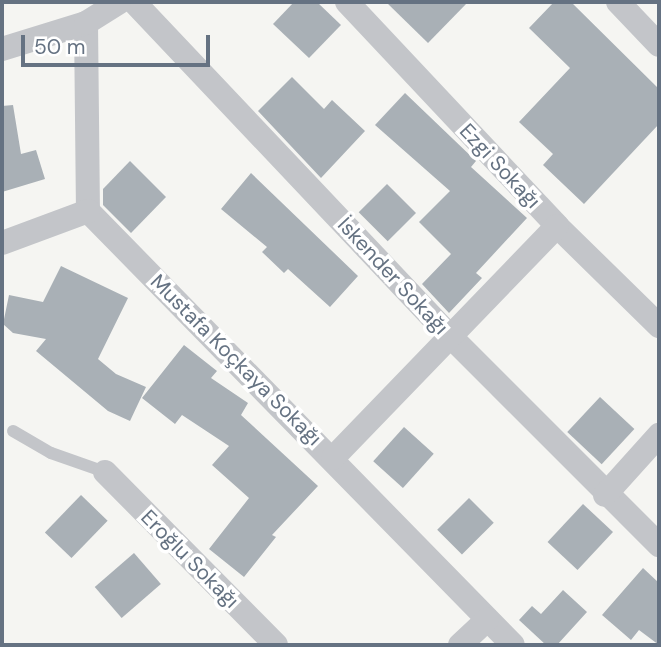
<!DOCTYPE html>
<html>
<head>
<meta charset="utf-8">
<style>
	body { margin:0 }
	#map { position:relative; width:661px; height:647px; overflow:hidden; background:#f5f5f2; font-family:"DM Sans",sans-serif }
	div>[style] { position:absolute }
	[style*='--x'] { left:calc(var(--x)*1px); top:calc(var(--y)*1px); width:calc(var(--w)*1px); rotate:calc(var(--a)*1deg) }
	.building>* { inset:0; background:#a9b0b6; transform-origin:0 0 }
	.lane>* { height:12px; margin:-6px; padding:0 6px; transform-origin:6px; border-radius:6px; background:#c3c5c9 }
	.street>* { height:24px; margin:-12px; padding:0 12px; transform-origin:12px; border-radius:12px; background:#c3c5c9 }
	span { translate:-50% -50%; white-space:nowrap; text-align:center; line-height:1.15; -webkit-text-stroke:7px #fff; paint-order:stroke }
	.street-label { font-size:21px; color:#657282 }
	.frame { position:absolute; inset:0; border:4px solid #657282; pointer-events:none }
	.scale { position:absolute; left:21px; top:35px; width:189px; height:32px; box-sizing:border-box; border:4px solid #657282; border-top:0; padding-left:9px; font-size:21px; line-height:24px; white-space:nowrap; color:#657282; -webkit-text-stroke:5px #fff; paint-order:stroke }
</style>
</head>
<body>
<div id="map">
	<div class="building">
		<div style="clip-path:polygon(294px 2px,317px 2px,341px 25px,309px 58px,273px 24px)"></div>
		<div style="clip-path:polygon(386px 2px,468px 2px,428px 43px)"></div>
		<div style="clip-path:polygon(554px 2px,571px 2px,659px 89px,659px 124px,584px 204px,543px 165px,553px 154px,519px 122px,570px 68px,529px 28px)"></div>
		<div style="clip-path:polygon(292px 77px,324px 109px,332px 100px,365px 131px,321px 178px,258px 111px)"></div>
		<div style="clip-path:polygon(405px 93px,476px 161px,471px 167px,527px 218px,476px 273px,482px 278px,449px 313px,422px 284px,451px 254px,419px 222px,450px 191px,375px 125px)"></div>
		<div style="clip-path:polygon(13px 105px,21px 154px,36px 150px,45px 179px,2px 192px,2px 106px)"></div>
		<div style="clip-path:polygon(130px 161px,166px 197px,131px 233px,103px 205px,103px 189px)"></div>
		<div style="clip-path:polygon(251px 173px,358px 276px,330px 307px,288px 269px,284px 273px,262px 252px,267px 247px,221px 209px)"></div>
		<div style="left:387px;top:184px;width:41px;height:40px;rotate:45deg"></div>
		<div style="clip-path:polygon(61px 266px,128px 298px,98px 359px,116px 374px,146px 387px,130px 421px,108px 411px,36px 351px,46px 339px,13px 333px,3px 324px,9px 295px,43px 302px)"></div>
		<div style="clip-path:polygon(184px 345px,217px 371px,211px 378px,248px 403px,241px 415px,318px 486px,272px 535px,276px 537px,244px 577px,209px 549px,249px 498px,212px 465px,229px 446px,182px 415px,175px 424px,142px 398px)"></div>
		<div style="left:600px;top:397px;width:47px;height:48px;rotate:43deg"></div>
		<div style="left:404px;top:427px;width:40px;height:46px;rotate:42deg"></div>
		<div style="left:81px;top:495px;width:37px;height:52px;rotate:44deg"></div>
		<div style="left:469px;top:498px;width:35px;height:45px;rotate:45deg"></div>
		<div style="left:583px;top:504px;width:41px;height:52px;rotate:43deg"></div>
		<div style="left:134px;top:553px;width:41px;height:52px;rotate:49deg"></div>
		<div style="clip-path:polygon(643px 568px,659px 583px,659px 645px,639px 630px,631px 640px,602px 615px)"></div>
		<div style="clip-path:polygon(563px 590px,587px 612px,557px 645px,546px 645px,519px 620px,532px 606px,541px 614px)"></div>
	</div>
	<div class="lane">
		<div style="--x:13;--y:431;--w:44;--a:30.1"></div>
		<div style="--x:51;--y:453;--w:57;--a:19.4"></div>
	</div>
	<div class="street">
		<div style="--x:134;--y:2;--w:463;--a:46.6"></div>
		<div style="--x:452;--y:338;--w:293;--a:45"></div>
		<div style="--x:347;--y:2;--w:307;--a:46.8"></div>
		<div style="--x:557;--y:226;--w:143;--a:44.4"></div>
		<div style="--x:618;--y:2;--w:59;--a:46.4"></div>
		<div style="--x:86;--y:23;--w:188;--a:89.4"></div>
		<div style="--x:88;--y:211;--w:607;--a:45.6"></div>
		<div style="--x:2;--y:49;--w:88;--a:-17.2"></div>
		<div style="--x:86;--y:23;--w:39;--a:-32"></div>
		<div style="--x:2;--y:243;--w:92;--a:-20.4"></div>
		<div style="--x:333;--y:458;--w:322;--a:-46"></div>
		<div style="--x:105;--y:472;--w:243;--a:45.3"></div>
		<div style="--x:605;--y:495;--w:81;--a:-48"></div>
		<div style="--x:460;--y:645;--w:37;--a:-43"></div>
	</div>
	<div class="street-label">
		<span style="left:500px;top:166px;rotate:47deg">Ezgi Sokağı</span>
		<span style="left:393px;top:276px;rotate:47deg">İskender Sokağı</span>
		<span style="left:236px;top:360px;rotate:45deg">Mustafa Koçkaya Sokağı</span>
		<span style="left:190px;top:559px;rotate:45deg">Eroğlu Sokağı</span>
	</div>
	<div class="frame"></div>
	<div class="scale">50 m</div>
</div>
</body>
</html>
